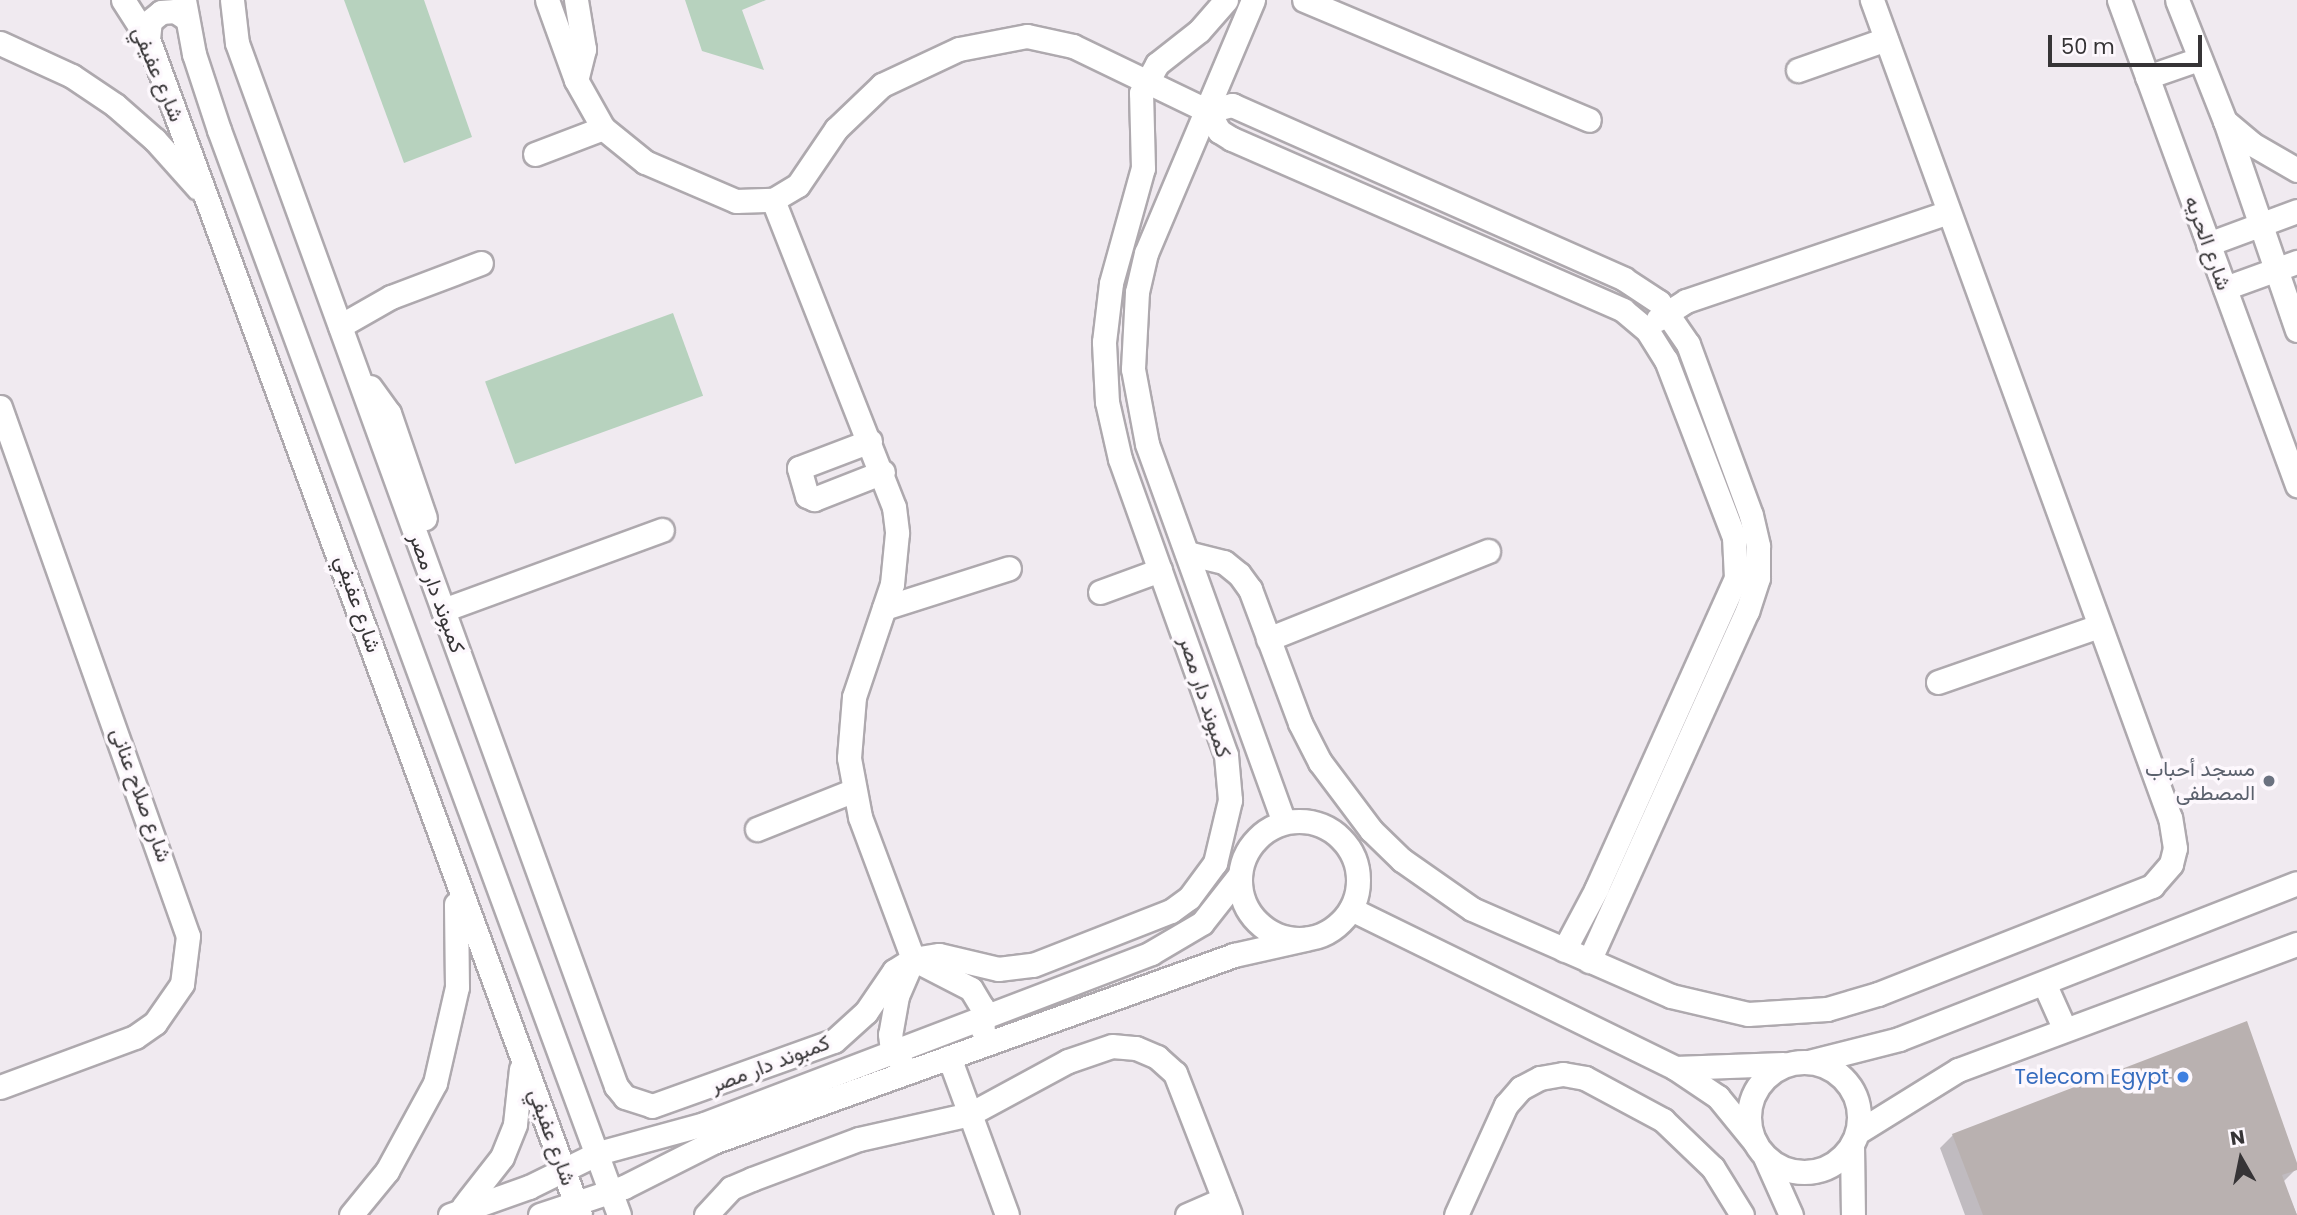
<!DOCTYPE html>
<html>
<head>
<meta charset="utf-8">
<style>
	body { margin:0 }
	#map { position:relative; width:2297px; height:1215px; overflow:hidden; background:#f0eaf0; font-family:Poppins,Vazirmatn,sans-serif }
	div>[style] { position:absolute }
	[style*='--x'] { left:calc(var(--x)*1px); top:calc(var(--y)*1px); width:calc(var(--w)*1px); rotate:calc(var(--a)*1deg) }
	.green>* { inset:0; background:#b7d2be; transform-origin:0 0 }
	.shadow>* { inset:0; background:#0003 }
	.building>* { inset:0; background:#b9b1b0 }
	.roads { filter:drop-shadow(2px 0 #aea9ae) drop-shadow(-2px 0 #aea9ae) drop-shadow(0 2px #aea9ae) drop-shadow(0 -2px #aea9ae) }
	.minor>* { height:23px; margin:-11.5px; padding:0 11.5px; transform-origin:11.5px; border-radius:11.5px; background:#fff }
	.minor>.ring { margin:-11.5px; padding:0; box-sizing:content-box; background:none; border:23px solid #fff; border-radius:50% }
	.dots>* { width:19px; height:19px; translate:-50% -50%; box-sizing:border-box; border:4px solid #fdf8fd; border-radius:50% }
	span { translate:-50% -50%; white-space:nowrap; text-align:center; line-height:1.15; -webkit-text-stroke:7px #fdf8fd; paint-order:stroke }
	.street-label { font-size:21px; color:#363436 }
	.worship-label { font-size:21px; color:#5b616d }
	.right { translate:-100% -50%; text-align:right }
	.shop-label { font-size:21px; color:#366cbe }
	.north { position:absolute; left:2206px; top:1124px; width:70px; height:70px; -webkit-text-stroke:5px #fdf8fd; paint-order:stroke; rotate:351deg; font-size:19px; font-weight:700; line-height:28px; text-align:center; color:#363436 }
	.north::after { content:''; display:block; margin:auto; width:24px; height:32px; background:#363436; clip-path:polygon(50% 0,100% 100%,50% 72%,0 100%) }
	.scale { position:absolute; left:2048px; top:35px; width:154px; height:32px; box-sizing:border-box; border:4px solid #363436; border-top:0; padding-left:9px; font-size:21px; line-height:24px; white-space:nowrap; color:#363436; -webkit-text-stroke:5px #fdf8fd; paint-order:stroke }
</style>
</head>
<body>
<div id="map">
	<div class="green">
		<div style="clip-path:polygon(344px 0,424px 0,472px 137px,404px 163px)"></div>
		<div style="clip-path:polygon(685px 0,766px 0,742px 10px,764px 70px,702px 51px)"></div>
		<div style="left:673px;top:313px;width:88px;height:200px;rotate:70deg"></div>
	</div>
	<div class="shadow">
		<div style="clip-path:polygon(1953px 1135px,2297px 1168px,2283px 1182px,2297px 1215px,1965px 1215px,1940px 1148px)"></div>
	</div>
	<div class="building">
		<div style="clip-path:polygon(2247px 1021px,2297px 1163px,2297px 1170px,2282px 1175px,2297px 1215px,1983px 1215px,1952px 1134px)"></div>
	</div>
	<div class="roads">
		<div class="minor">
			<div style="--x:123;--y:0;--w:46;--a:57.3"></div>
			<div style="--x:148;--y:39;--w:1253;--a:69.83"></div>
			<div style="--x:184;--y:0;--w:55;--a:79.5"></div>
			<div style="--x:194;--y:54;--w:80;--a:71.8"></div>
			<div style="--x:219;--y:130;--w:1156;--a:69.76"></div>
			<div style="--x:232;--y:0;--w:43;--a:83.4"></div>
			<div style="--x:237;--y:43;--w:1110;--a:70.03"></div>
			<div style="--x:616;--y:1086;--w:14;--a:51"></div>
			<div style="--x:625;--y:1097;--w:28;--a:18"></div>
			<div style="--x:652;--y:1106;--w:193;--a:-19.7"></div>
			<div style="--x:834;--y:1041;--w:43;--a:-42.2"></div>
			<div style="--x:866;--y:1012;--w:50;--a:-55.7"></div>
			<div style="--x:894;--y:971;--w:22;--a:-32"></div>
			<div style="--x:913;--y:959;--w:26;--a:-9"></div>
			<div style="--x:939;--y:955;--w:61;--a:13.3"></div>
			<div style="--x:998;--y:969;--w:35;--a:-7"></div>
			<div style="--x:1033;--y:965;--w:148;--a:-21.4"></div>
			<div style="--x:1171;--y:911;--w:22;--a:-36"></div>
			<div style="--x:1189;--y:898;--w:44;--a:-53.4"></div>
			<div style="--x:1215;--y:863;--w:65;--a:-76.6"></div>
			<div style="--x:1230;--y:800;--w:45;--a:-95.1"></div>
			<div style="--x:1226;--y:755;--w:314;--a:-109.7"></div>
			<div style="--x:1120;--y:459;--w:58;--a:-102.8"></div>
			<div style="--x:1107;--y:402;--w:60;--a:-92.9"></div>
			<div style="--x:1104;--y:342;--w:59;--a:-83.2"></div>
			<div style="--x:1111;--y:283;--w:119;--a:-74.5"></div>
			<div style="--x:1143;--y:168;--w:75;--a:-91.5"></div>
			<div style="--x:1141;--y:93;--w:33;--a:-61"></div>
			<div style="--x:1157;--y:64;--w:53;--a:-38.2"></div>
			<div style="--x:1199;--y:31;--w:41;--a:-48.9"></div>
			<div style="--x:547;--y:0;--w:85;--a:70.1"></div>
			<div style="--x:576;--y:80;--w:55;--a:60.6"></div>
			<div style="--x:603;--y:128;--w:54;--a:39"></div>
			<div style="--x:645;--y:162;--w:99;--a:23.2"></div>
			<div style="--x:736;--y:201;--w:37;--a:-2"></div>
			<div style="--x:773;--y:200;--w:29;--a:-31"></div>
			<div style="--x:798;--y:185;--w:68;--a:-55.8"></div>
			<div style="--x:836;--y:129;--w:64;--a:-43.7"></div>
			<div style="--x:882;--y:85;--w:85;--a:-25.1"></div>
			<div style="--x:959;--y:49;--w:69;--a:-10.8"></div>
			<div style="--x:1027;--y:36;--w:47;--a:12.3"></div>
			<div style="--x:1073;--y:46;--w:150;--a:25.7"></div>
			<div style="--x:1208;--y:111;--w:25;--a:-14"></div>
			<div style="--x:1232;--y:105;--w:429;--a:23.9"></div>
			<div style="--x:1624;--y:279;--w:42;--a:33.3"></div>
			<div style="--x:1659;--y:302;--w:51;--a:55.4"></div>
			<div style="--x:1688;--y:344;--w:182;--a:69.8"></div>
			<div style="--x:1751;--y:515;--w:32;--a:77"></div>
			<div style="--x:1758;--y:546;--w:32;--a:90"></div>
			<div style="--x:1758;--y:578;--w:35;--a:108"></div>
			<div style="--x:1747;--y:611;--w:384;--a:114.3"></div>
			<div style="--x:576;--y:0;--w:50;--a:80.7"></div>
			<div style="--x:584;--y:49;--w:32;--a:104"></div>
			<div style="--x:1253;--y:0;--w:275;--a:112.9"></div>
			<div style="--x:1146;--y:253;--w:40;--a:103"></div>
			<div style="--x:1137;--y:292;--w:77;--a:93"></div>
			<div style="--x:1133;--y:369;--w:76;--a:79.4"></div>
			<div style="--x:1147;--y:444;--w:402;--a:70.1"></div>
			<div style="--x:1304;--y:0;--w:309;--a:22.8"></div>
			<div style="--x:2119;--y:0;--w:517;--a:69.85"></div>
			<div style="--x:2177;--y:0;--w:130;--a:68.4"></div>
			<div style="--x:2225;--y:121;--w:221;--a:71"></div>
			<div style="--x:148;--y:39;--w:18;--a:-84"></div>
			<div style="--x:150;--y:21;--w:14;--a:-39"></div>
			<div style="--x:161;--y:12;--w:14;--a:-4"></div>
			<div style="--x:175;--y:11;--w:14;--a:34"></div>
			<div style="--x:0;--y:43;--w:79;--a:24.6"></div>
			<div style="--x:72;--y:76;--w:52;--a:34"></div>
			<div style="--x:115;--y:105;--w:53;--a:41.2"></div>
			<div style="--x:155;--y:140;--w:64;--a:48.1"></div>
			<div style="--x:1798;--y:70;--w:93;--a:-19.4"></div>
			<div style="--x:2147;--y:77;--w:55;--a:-19.1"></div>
			<div style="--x:1208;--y:111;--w:23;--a:61"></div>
			<div style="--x:1219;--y:131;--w:15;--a:32"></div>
			<div style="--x:1232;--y:139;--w:427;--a:23.6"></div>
			<div style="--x:1623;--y:310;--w:31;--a:40"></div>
			<div style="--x:1647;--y:330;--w:36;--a:58"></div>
			<div style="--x:1666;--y:360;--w:190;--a:69"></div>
			<div style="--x:1734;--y:537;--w:41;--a:87.2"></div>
			<div style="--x:1736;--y:578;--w:340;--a:114.2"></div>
			<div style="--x:1597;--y:888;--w:70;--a:118"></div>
			<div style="--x:2225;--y:121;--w:35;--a:40"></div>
			<div style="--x:2252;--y:144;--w:52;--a:30"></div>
			<div style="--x:535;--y:154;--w:73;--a:-20.9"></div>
			<div style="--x:773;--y:200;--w:330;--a:68.5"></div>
			<div style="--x:894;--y:507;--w:26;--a:83"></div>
			<div style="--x:897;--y:533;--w:51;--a:95.6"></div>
			<div style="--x:892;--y:584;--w:119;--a:108.6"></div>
			<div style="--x:854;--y:697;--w:61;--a:94.7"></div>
			<div style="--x:849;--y:758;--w:60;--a:79.4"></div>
			<div style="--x:860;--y:817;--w:152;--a:69.5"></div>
			<div style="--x:913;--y:959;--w:40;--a:113.4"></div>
			<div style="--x:897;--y:996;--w:39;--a:100"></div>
			<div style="--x:890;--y:1034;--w:16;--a:83"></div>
			<div style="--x:892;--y:1050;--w:27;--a:54"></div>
			<div style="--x:2208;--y:244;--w:95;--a:-20.3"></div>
			<div style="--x:2225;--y:288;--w:77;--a:-19.9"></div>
			<div style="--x:1658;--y:319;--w:33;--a:-33"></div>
			<div style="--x:1686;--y:301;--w:274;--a:-18.7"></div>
			<div style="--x:340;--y:326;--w:59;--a:-29.6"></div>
			<div style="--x:391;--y:297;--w:96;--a:-20.7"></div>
			<div style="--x:370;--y:387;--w:32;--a:54"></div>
			<div style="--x:389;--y:413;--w:111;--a:71.1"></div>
			<div style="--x:0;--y:407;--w:561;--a:70.44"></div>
			<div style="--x:188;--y:936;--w:48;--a:97.1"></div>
			<div style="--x:182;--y:984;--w:47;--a:124.7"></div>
			<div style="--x:155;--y:1023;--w:24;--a:145"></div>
			<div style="--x:135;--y:1037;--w:144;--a:159.7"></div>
			<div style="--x:870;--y:441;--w:76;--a:159.2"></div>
			<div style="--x:799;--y:468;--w:29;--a:74"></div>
			<div style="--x:807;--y:496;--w:8;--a:23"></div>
			<div style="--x:814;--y:499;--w:74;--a:-21.4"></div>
			<div style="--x:1187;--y:553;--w:38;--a:14"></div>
			<div style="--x:1224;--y:562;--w:19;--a:39"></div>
			<div style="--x:1239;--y:574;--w:19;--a:54"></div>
			<div style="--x:1250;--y:589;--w:143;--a:69.5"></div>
			<div style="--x:1300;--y:723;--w:44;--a:62.9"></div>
			<div style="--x:1320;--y:762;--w:85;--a:53.1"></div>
			<div style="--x:1371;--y:830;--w:43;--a:44.1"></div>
			<div style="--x:1402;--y:860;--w:85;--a:35"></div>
			<div style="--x:1472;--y:909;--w:217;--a:23.6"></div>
			<div style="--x:1671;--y:996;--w:79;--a:13.2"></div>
			<div style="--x:1748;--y:1014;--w:79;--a:-3.6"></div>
			<div style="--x:1827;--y:1009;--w:53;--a:-16.4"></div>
			<div style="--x:1878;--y:994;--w:295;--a:-21.5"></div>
			<div style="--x:2152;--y:886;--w:29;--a:-49"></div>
			<div style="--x:2171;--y:864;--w:16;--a:-76"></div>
			<div style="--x:2175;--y:848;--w:30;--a:-99"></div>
			<div style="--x:2170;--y:818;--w:871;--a:-110.02"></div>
			<div style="--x:1100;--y:592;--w:64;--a:-20.1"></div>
			<div style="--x:884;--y:608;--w:131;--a:-17.7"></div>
			<div style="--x:443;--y:610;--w:233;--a:-20.1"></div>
			<div style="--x:1268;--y:639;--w:237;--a:-21.8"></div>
			<div style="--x:1938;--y:682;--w:170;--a:-19.2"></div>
			<div class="ring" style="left:1240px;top:821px;width:95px;height:95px"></div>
			<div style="--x:757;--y:829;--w:102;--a:-21.8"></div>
			<div style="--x:1351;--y:909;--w:361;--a:26.1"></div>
			<div style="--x:1675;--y:1068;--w:52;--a:34"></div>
			<div style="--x:1718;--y:1097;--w:57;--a:50.7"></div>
			<div style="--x:913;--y:959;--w:65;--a:27.3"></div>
			<div style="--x:971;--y:989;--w:21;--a:59"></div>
			<div style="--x:982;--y:1007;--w:23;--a:88"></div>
			<div style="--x:2044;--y:983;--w:51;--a:65.9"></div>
			<div style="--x:949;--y:1057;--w:168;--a:69.8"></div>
			<div class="ring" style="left:1749px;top:1062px;width:87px;height:87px"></div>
			<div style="--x:1809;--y:1062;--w:93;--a:-14.3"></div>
			<div style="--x:1899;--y:1039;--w:427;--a:-21.4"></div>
			<div style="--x:1675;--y:1068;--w:108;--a:-2.1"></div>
			<div style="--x:1858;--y:1132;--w:118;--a:-31.8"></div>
			<div style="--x:1958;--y:1070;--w:362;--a:-20.4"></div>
			<div style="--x:1852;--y:1145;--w:70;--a:89.2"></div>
			<div style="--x:1765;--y:1157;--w:64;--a:65.9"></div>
			<div style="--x:463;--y:1207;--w:63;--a:-52"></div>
			<div style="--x:502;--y:1157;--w:35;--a:-68"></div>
			<div style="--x:515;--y:1124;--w:55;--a:-83.8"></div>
			<div style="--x:351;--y:1215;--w:57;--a:-50.7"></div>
			<div style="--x:387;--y:1171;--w:100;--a:-61.4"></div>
			<div style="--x:435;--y:1083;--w:98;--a:-77.1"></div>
			<div style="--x:457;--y:987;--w:83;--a:-90.7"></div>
			<div style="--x:450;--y:1215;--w:84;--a:-19.5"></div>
			<div style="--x:529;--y:1187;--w:77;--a:-26.2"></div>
			<div style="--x:598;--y:1153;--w:110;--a:-15.3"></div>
			<div style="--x:704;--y:1124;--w:479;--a:-20.9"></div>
			<div style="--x:1151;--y:953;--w:59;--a:-30.5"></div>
			<div style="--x:1202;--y:923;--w:60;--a:-51.8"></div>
			<div style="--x:540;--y:1215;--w:89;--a:-18.4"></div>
			<div style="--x:624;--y:1187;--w:100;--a:-26.8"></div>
			<div style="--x:713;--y:1142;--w:554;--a:-19.74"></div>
			<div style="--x:1234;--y:955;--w:73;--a:-12.7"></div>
			<div style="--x:706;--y:1215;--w:37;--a:-47"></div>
			<div style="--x:731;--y:1188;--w:23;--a:-23"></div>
			<div style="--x:752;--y:1179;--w:114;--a:-20.5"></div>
			<div style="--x:859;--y:1139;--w:114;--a:-12.7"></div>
			<div style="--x:970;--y:1114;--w:111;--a:-28.4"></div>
			<div style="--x:1068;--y:1061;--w:46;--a:-18.8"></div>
			<div style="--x:1112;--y:1046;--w:24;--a:5"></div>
			<div style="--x:1136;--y:1048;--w:23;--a:23"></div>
			<div style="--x:1157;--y:1057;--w:24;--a:42"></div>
			<div style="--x:1175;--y:1073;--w:152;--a:68.8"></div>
			<div style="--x:1187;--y:1215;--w:40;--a:-23.4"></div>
			<div style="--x:1456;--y:1215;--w:121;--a:-65.6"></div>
			<div style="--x:1506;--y:1105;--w:23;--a:-49"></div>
			<div style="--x:1521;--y:1088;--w:21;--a:-28"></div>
			<div style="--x:1540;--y:1078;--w:23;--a:-10"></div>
			<div style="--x:1563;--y:1074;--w:22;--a:10"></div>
			<div style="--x:1585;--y:1078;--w:89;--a:28.3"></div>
			<div style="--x:1663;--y:1120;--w:69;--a:43.8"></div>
			<div style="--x:1713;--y:1168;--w:55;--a:58.3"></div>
		</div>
	</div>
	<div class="dots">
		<div style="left:2269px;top:781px;background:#6b7280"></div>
		<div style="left:2183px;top:1077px;background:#3f7fe0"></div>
	</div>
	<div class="street-label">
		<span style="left:158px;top:74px;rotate:67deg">شارع عفيفي</span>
		<span style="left:2208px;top:243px;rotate:70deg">شارع الحريه</span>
		<span style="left:437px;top:593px;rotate:70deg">كمبوند دار مصر</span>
		<span style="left:358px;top:604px;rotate:71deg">شارع عفيفي</span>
		<span style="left:1205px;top:697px;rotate:72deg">كمبوند دار مصر</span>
		<span style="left:141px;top:795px;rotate:70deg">شارع صلاح عنانى</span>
		<span style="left:770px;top:1064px;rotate:-21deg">كمبوند دار مصر</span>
		<span style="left:552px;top:1137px;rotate:70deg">شارع عفيفي</span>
	</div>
	<div class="worship-label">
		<span class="right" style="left:2255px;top:781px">مسجد أحباب<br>المصطفى</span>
	</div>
	<div class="shop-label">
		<span class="right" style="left:2169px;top:1077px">Telecom Egypt</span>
	</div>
	<div class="north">N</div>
	<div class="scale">50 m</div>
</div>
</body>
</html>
